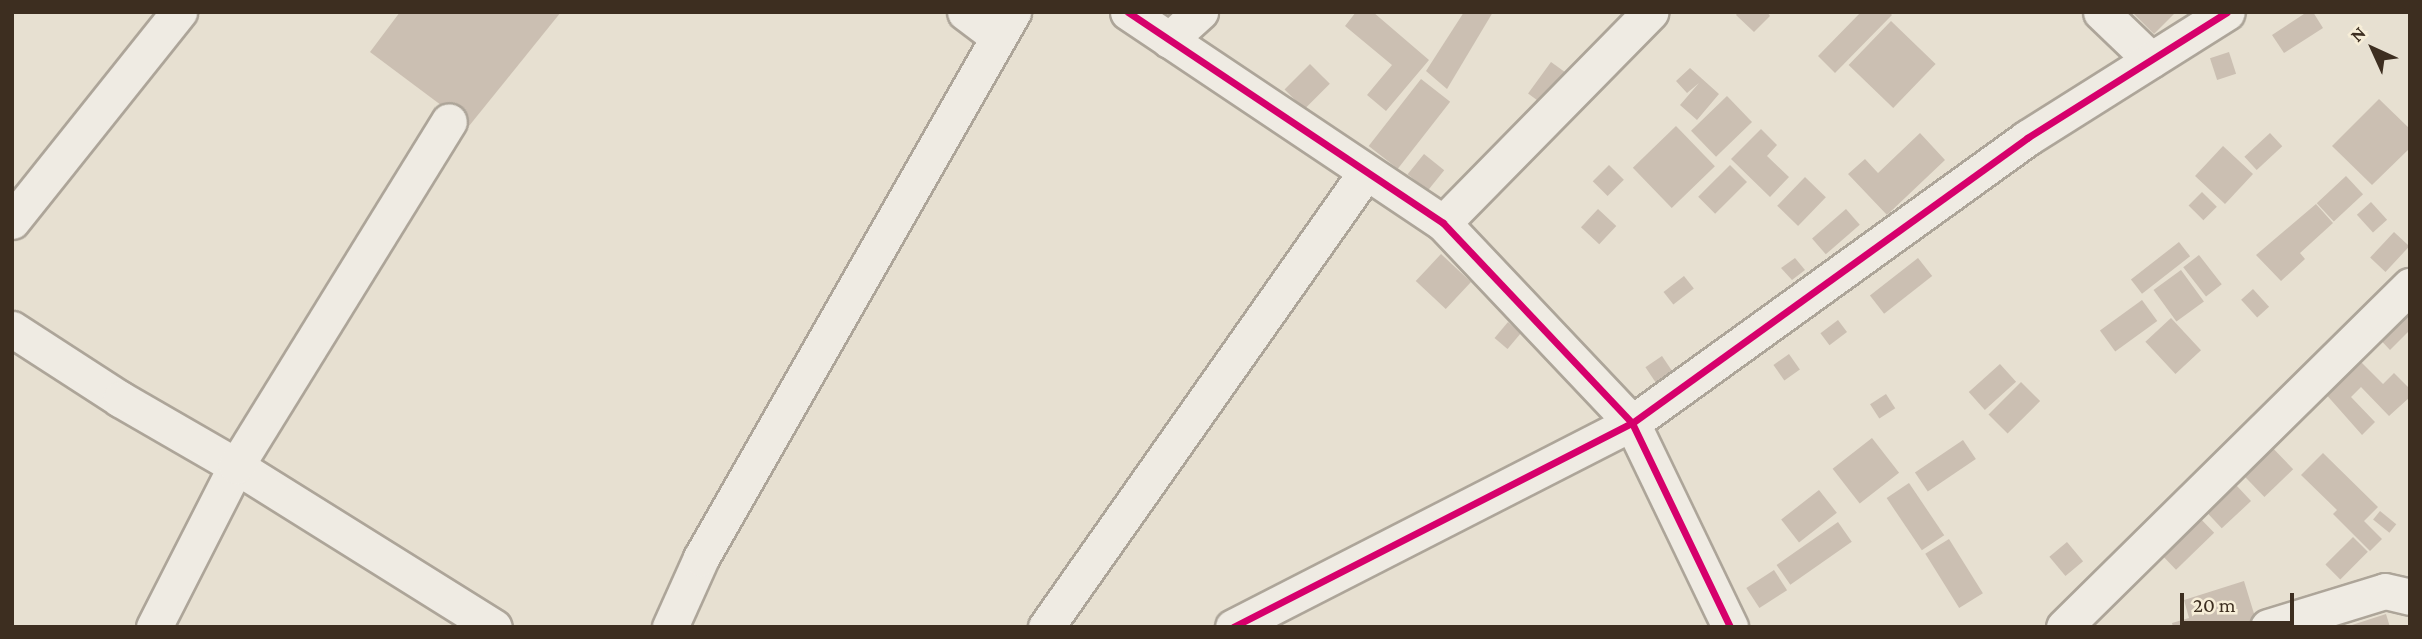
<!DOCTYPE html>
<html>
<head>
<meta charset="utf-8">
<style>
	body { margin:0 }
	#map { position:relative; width:2422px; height:639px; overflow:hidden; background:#e7e0d1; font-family:"Crimson Pro",serif }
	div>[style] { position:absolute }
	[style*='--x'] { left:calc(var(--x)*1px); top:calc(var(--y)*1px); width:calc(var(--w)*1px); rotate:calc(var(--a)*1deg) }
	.building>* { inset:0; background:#cbbfb2; transform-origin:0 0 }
	.roads { filter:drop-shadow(2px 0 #ada599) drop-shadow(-2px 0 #ada599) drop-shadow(0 2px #ada599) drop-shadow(0 -2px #ada599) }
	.street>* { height:35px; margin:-17.5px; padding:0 17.5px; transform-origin:17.5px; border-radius:17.5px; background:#efebe3 }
	.cycleway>* { height:7px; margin:-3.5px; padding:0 3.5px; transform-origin:3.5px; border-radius:3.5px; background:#d6006c }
	span { translate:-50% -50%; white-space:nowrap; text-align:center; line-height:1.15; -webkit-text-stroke:6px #f7eed8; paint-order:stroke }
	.frame { position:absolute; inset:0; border:14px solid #3d2e20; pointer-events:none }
	.north { position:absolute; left:2338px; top:14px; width:70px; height:70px; -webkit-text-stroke:5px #f7eed8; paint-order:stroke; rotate:315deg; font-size:19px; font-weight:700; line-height:28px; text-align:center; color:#3d2e20 }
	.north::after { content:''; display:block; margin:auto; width:24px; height:32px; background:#3d2e20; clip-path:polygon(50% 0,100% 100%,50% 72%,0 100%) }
	.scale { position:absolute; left:2180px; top:593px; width:114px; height:32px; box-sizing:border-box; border:4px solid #3d2e20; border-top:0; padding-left:9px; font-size:21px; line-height:24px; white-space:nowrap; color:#3d2e20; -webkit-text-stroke:5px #f7eed8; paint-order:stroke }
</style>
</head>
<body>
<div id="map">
	<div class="building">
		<div style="clip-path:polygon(400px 12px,561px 12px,469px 126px,370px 52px)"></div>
		<div style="clip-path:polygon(1356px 12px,1373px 12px,1429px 60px,1386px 111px,1367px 95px,1392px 65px,1345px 26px)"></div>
		<div style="clip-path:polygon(1464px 12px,1493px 12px,1447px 89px,1426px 71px)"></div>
		<div style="clip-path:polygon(1738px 12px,1767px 12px,1770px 16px,1754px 32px,1736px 15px)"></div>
		<div style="clip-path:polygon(1861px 12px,1889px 12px,1892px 15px,1835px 73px,1818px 56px)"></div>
		<div style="clip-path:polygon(2132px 12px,2176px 12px,2154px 34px)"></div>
		<div style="clip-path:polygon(2307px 12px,2313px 12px,2323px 28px,2284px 53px,2272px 35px)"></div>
		<div style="left:1891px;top:21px;width:62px;height:61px;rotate:44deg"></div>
		<div style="left:2229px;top:52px;width:23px;height:20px;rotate:72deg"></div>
		<div style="left:1551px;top:62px;width:24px;height:39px;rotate:36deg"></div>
		<div style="left:1310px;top:64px;width:28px;height:36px;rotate:45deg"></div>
		<div style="clip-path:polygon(1690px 68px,1719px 94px,1697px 120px,1680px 105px,1699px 83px,1687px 93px,1676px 81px)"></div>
		<div style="left:1421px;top:79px;width:37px;height:85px;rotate:38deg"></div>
		<div style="left:1727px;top:96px;width:36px;height:50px;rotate:46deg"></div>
		<div style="clip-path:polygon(2379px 99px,2410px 129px,2410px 148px,2372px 185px,2332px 146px)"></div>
		<div style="left:1676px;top:126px;width:56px;height:60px;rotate:46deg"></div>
		<div style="clip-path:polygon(1761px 129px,1777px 145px,1767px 156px,1789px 177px,1770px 197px,1731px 159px)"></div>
		<div style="clip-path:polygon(1920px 133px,1945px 160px,1887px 215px,1848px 174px,1865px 159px,1878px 173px)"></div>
		<div style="left:2270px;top:133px;width:18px;height:35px;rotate:47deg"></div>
		<div style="left:2223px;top:146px;width:41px;height:41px;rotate:43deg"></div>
		<div style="left:1424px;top:154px;width:26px;height:26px;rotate:39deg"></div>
		<div style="left:1609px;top:165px;width:21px;height:23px;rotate:45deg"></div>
		<div style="left:1730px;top:165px;width:24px;height:45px;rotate:45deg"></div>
		<div style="left:2346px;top:176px;width:25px;height:40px;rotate:47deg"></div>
		<div style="left:1805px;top:177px;width:29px;height:40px;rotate:44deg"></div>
		<div style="left:2202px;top:192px;width:21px;height:19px;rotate:45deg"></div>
		<div style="left:2371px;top:202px;width:24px;height:19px;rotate:48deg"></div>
		<div style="clip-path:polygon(2316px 204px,2333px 223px,2300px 253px,2305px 259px,2281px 281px,2256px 255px)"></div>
		<div style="left:1598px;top:209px;width:25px;height:25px;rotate:43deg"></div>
		<div style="left:1846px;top:209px;width:21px;height:45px;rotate:49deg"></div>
		<div style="left:2394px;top:232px;width:21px;height:35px;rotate:43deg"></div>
		<div style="left:2179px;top:242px;width:18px;height:61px;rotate:52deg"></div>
		<div style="left:1441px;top:254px;width:41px;height:37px;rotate:43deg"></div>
		<div style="left:2199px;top:255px;width:37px;height:20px;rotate:52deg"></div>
		<div style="clip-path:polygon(1795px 258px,1805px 270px,1792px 280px,1781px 268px)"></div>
		<div style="left:1918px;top:258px;width:23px;height:61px;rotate:52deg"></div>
		<div style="left:2181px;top:270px;width:39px;height:34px;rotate:54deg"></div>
		<div style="left:1684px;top:276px;width:16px;height:26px;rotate:52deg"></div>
		<div style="left:2253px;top:289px;width:24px;height:16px;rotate:48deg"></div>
		<div style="left:2142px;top:300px;width:26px;height:52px;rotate:54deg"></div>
		<div style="clip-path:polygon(2410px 303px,2410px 330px,2390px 350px,2374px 333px)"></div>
		<div style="left:2171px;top:318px;width:44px;height:35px;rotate:47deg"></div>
		<div style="left:1838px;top:320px;width:15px;height:22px;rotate:53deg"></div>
		<div style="left:1508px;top:322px;width:17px;height:21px;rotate:40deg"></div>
		<div style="left:1789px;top:354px;width:19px;height:19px;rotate:55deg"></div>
		<div style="left:1662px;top:356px;width:22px;height:20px;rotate:56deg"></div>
		<div style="clip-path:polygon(2358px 359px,2383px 384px,2394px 373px,2410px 389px,2410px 397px,2389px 416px,2361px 387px,2351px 397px,2375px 422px,2362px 435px,2324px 392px)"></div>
		<div style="left:2000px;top:364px;width:24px;height:42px;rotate:48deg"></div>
		<div style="left:2021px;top:382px;width:27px;height:46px;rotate:45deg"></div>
		<div style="left:1886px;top:394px;width:17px;height:19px;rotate:57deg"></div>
		<div style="left:1872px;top:438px;width:44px;height:50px;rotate:52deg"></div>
		<div style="left:2264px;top:439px;width:42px;height:40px;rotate:46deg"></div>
		<div style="left:1963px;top:440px;width:23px;height:58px;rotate:56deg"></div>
		<div style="clip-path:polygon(2323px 453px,2378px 507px,2364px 521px,2382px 539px,2370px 551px,2333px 514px,2337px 510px,2301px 475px)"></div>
		<div style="left:1909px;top:483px;width:63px;height:27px;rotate:56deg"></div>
		<div style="left:2236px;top:485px;width:22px;height:40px;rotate:47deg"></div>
		<div style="left:1819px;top:490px;width:29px;height:48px;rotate:52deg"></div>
		<div style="left:2380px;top:511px;width:21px;height:11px;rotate:39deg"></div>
		<div style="left:2194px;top:512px;width:29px;height:53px;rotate:46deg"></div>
		<div style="left:1838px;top:522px;width:24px;height:75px;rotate:55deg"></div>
		<div style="left:2353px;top:537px;width:21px;height:39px;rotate:45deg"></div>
		<div style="left:1949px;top:539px;width:64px;height:28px;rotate:58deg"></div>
		<div style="left:2067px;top:542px;width:25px;height:23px;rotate:50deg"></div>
		<div style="left:1774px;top:570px;width:24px;height:33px;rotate:57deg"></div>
		<div style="clip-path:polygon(2244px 581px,2256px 620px,2233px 627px,2173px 627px,2172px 623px,2189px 618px,2184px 600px)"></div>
		<div style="clip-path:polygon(2386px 614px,2390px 627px,2349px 627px,2349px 626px)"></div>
	</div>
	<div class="roads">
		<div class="street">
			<div style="--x:965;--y:12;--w:41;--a:37.1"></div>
			<div style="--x:1128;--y:12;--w:379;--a:33.8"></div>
			<div style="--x:1443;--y:223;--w:275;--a:46.6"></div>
			<div style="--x:1632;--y:423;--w:226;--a:64.3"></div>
			<div style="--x:2101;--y:12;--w:69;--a:43.8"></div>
			<div style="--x:1169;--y:40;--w:42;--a:-42.1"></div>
			<div style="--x:12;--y:221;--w:268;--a:-51.4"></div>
			<div style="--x:1443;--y:223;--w:296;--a:-45.5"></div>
			<div style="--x:12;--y:329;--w:129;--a:32.9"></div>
			<div style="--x:120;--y:399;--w:134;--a:30"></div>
			<div style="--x:236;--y:466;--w:304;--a:32"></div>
			<div style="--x:154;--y:627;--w:181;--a:-63"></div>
			<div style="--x:236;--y:466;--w:405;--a:-58.3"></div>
			<div style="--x:670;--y:627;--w:76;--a:-65.8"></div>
			<div style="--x:701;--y:558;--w:629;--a:-60.26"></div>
			<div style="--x:1046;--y:627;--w:556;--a:-54.88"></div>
			<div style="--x:1233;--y:627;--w:448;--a:-27.1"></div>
			<div style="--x:1632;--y:423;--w:487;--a:-35.8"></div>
			<div style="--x:2027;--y:138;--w:236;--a:-32.2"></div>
			<div style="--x:2064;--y:627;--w:486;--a:-44.6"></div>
			<div style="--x:2268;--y:627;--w:122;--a:-17.1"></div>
			<div style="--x:2385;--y:591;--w:26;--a:13"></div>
		</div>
	</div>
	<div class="cycleway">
		<div style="--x:1128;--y:12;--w:379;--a:33.8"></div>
		<div style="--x:1443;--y:223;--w:275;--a:46.6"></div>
		<div style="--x:1632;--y:423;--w:226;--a:64.3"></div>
		<div style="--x:1233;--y:627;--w:448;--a:-27.1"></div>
		<div style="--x:1632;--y:423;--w:487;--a:-35.8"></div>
		<div style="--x:2027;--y:138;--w:236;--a:-32.2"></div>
	</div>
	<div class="frame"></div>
	<div class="north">N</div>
	<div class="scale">20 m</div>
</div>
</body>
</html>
